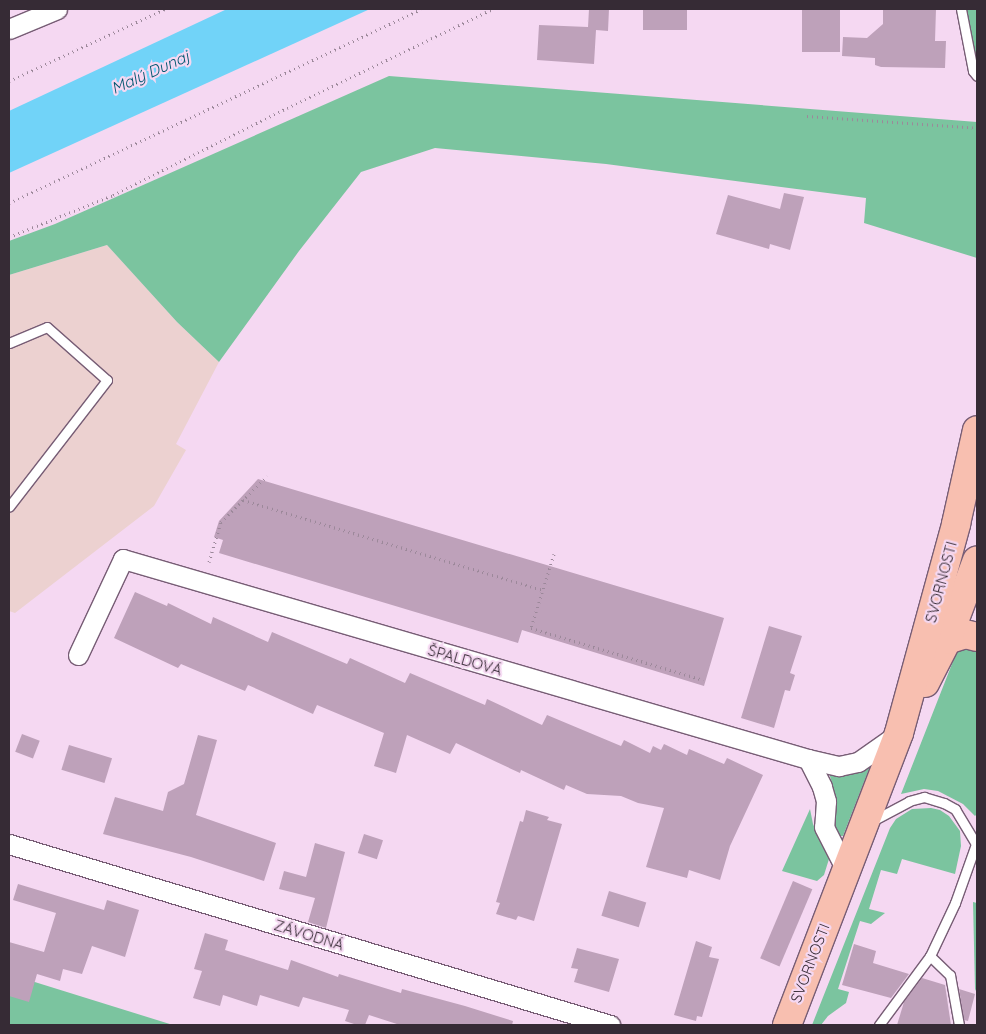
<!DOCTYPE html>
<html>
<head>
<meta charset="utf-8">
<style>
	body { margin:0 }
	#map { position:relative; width:986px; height:1034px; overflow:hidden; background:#f5d8f2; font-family:Quicksand,sans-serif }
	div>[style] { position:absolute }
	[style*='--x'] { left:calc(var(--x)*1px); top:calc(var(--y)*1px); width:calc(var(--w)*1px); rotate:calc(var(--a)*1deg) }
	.industrial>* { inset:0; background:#ecd1d0 }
	.green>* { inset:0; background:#7bc49f }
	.water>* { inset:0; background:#71d3f8 }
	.building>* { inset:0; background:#bea1ba; transform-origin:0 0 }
	.path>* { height:3px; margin-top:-1.5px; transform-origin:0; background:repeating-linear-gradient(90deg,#9c889a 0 1px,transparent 0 5px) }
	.roads { filter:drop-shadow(1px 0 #775d75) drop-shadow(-1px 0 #775d75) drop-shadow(0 1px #775d75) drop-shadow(0 -1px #775d75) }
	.lane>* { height:9px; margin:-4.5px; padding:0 4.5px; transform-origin:4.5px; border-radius:4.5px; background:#fff }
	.street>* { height:19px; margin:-9.5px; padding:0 9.5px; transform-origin:9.5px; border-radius:9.5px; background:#fff }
	.primary>* { height:28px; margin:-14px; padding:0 14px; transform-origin:14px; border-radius:14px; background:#f8bfb0 }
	span { translate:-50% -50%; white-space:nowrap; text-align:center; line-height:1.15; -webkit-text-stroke:4.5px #f5d8f2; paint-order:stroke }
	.street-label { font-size:15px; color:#362b35 }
	.water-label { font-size:16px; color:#005770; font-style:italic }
	.frame { position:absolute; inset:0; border:10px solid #362b35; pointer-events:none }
</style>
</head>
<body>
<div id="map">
	<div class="industrial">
		<div style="clip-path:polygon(107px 245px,177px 322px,219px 362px,176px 444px,186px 450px,154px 506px,15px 613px,9px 611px,9px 275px)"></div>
	</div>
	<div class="green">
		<div style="clip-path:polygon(966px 9px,977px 9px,977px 64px,974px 58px)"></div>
		<div style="clip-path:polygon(389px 76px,977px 122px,977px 258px,864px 223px,866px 198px,606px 164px,435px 148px,361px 172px,299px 251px,219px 362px,177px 322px,107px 245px,9px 275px,9px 241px,55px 224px)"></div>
		<div style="clip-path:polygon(959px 646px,977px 646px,977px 814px,975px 816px,963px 804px,938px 791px,924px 789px,901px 794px)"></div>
		<div style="clip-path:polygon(871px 764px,843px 836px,840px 836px,832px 822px,833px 786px,828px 770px)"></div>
		<div style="clip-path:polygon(931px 808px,940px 810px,949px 816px,960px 831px,961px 846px,955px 874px,902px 859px,897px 874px,881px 870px,869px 909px,885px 913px,871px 924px,860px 921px,838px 989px,849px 992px,846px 1003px,828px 1016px,821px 1025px,812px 1025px,890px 828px,896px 819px,912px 809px)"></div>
		<div style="clip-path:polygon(810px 809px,813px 824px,829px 859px,824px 875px,817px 881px,782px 871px)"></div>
		<div style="clip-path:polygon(973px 902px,977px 903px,977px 993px,975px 989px)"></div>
		<div style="clip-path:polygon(9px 974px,173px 1025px,9px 1025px)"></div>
	</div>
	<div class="water">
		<div style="clip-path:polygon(227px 9px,370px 9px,9px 173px,9px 111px)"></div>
	</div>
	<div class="building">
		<div style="clip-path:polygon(589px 9px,609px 9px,608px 31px,596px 30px,594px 64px,537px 60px,539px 25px,588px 27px)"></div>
		<div style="left:643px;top:9px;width:44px;height:21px"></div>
		<div style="left:802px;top:9px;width:38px;height:43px"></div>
		<div style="clip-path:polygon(883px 9px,936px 9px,935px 41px,946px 41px,945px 68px,881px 67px,875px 65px,875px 58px,842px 56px,843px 37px,867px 38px,883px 24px)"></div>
		<div style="clip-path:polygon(784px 193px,804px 197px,790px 250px,770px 244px,769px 249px,716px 234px,728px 195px,780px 209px)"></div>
		<div style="clip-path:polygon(258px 479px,724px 618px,704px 686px,522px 630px,518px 643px,219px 553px,223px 540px,214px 537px,219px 521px)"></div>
		<div style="clip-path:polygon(135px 592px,167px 606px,168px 603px,211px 624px,213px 617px,268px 642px,272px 632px,347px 664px,350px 658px,405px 683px,410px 673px,485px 705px,487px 699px,542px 725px,547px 715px,621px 746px,624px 740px,650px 753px,653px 746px,661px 750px,664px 744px,687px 755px,689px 749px,724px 764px,727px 758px,763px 775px,730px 846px,720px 880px,689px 870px,687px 878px,646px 867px,664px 808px,638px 803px,621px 796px,587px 794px,566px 785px,564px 790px,521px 770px,520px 773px,456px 743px,450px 754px,407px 735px,396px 773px,374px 766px,384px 733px,317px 705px,313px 714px,248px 685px,245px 691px,181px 664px,178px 668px,114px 638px)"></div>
		<div style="clip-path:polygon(769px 626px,802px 636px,790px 673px,795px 675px,790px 691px,785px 690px,774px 728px,741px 718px)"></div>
		<div style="left:22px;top:734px;width:19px;height:19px;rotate:21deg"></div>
		<div style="clip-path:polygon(198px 735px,217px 740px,196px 815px,276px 843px,264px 881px,191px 857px,103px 834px,115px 797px,163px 811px,168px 792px,184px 784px)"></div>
		<div style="left:69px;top:745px;width:45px;height:26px;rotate:17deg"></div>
		<div style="clip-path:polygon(526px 810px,549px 817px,547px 820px,562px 824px,534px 921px,518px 916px,516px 920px,496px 914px,500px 903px,496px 902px,520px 821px,523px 822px)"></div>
		<div style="left:364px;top:834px;width:20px;height:20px;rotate:18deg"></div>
		<div style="clip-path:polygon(315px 843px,345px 852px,326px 928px,308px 922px,315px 898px,279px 889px,284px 871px,306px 877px)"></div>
		<div style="left:793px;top:881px;width:21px;height:84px;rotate:23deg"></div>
		<div style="clip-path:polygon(18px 884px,104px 910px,107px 900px,139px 910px,125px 957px,92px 946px,82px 974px,63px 969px,60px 981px,37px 974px,29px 1002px,9px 996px,9px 942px,44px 952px,56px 913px,13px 900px)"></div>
		<div style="left:609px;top:891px;width:39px;height:26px;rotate:17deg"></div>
		<div style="clip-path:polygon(205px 933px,228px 940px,225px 950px,288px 970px,291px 960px,338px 977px,339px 974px,401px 993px,402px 989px,465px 1006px,513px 1021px,512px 1025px,400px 1025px,369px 1015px,365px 1025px,357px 1025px,345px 1021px,349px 1010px,303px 997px,299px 1007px,260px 995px,257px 1006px,223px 995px,220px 1006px,193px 998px,202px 971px,194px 969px)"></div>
		<div style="clip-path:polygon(696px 941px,712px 947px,709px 957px,719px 959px,702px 1017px,697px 1016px,696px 1021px,674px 1015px)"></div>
		<div style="clip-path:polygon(854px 944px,876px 951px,873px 963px,909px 974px,891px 998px,842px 985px)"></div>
		<div style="clip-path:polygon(577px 948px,619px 959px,609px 992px,574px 982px,578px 969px,571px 968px)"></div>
		<div style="clip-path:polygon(922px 978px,945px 985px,951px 1025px,897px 1025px,904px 1002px)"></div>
		<div style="clip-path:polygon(959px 989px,975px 994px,968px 1021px,964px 1020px)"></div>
	</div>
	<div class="path">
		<div style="--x:9;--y:81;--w:172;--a:-24.8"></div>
		<div style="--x:807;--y:116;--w:170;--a:4"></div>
		<div style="--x:9;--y:203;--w:455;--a:-25.2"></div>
		<div style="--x:9;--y:237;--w:112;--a:-22"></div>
		<div style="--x:113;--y:195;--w:195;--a:-26.6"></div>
		<div style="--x:287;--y:108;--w:229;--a:-25.7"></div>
		<div style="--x:243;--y:500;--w:313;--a:16.7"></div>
		<div style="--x:554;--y:554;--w:77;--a:107.3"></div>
		<div style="--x:531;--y:628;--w:180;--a:16.8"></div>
		<div style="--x:209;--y:562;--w:42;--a:-73.3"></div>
		<div style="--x:221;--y:522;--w:65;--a:-45"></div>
	</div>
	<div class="roads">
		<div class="lane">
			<div style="--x:961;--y:9;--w:63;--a:79"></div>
			<div style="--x:973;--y:71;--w:6;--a:51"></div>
			<div style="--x:9;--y:343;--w:41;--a:-22.8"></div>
			<div style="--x:47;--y:327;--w:80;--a:41.5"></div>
			<div style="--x:107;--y:380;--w:160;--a:127.7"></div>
			<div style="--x:874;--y:820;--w:40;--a:-28"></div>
			<div style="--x:909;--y:801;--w:16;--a:-15"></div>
			<div style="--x:924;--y:797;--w:21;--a:17"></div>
			<div style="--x:944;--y:803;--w:13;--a:29"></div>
			<div style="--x:955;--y:809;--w:41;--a:59"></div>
			<div style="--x:976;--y:844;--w:63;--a:109.6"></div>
			<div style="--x:955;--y:903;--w:59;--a:115.3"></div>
			<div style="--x:930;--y:956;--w:86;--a:126.5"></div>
			<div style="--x:930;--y:956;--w:28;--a:44"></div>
			<div style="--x:950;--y:975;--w:51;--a:79.8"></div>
		</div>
		<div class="street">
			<div style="--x:9;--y:29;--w:52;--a:-22.6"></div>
			<div style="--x:78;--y:655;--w:106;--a:-64.9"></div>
			<div style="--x:123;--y:559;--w:714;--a:16.28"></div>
			<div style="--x:808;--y:759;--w:32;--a:13"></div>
			<div style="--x:839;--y:766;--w:19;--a:-12"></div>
			<div style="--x:858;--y:762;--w:49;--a:-35"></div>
			<div style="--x:808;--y:759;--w:31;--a:63"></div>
			<div style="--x:822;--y:787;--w:15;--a:74"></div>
			<div style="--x:826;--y:801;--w:26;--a:94"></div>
			<div style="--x:824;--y:827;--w:48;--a:62.9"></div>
			<div style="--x:9;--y:844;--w:628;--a:16.76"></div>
		</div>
		<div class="primary">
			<div style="--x:947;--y:640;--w:19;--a:-18"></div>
			<div style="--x:965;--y:634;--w:12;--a:14"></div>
			<div style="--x:925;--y:683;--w:48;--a:-62.9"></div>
			<div style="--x:947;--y:640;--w:85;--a:-69.4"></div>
			<div style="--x:787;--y:1025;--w:313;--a:-69"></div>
			<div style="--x:899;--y:733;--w:217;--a:-74.7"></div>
			<div style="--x:956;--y:524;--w:96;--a:-77.4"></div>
		</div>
	</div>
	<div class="street-label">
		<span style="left:941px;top:582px;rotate:-75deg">SVORNOSTI</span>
		<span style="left:465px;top:660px;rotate:16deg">ŠPALDOVÁ</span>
		<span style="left:309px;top:935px;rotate:17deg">ZÁVODNÁ</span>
		<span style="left:810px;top:963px;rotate:-69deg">SVORNOSTI</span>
	</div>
	<div class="water-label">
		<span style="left:150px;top:72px;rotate:-24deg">Malý Dunaj</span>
	</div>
	<div class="frame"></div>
</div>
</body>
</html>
